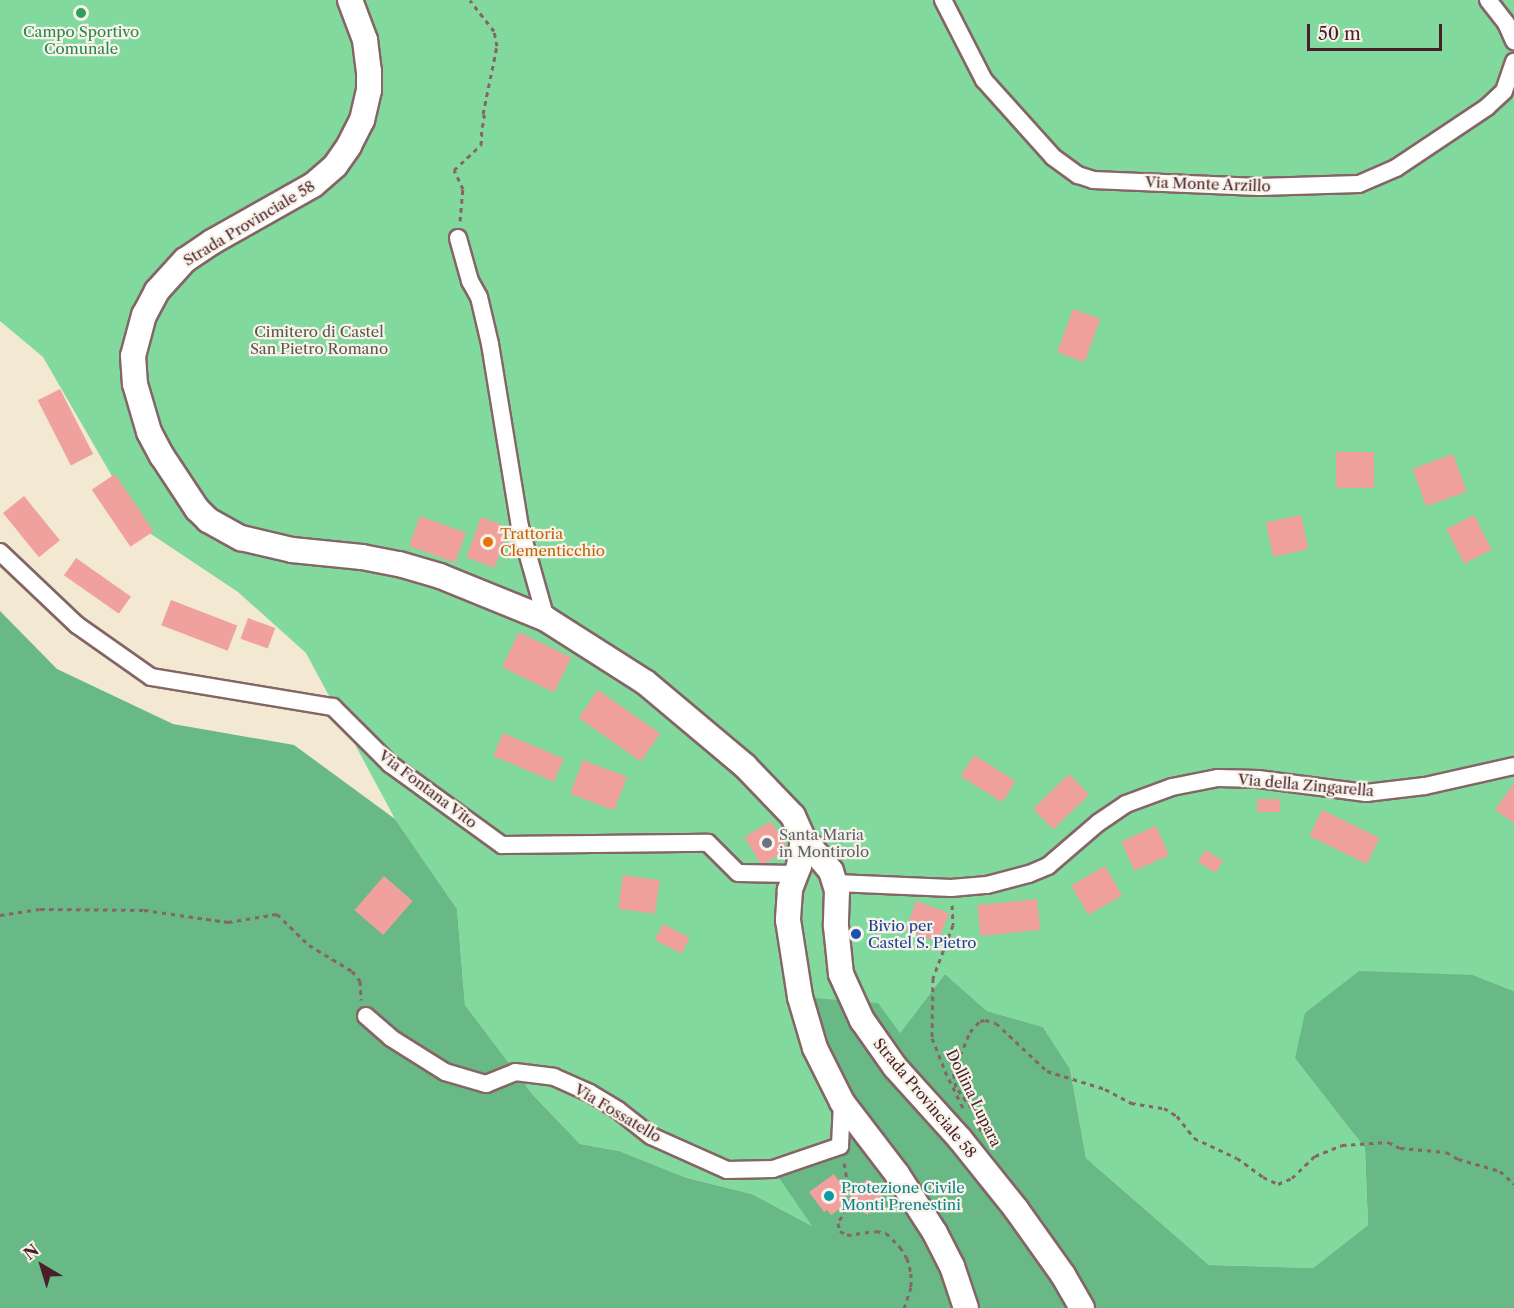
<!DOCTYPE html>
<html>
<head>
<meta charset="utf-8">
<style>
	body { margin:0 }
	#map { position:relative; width:1514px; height:1308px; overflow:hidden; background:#f3e8d1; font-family:"Libre Caslon Text",serif }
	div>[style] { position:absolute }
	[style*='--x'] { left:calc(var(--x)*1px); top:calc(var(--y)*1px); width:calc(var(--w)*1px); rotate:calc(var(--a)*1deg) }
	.green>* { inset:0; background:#81d99e }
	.forest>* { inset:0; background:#68b985 }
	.building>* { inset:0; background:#f0a19d; transform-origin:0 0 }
	.path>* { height:3px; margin-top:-1.5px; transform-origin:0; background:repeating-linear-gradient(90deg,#856565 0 4.5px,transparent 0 9px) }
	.roads { filter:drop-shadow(2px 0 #856565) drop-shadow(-2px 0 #856565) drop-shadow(0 2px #856565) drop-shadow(0 -2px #856565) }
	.street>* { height:16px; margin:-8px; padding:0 8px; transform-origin:8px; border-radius:8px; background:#fff }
	.secondary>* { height:24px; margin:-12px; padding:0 12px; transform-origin:12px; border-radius:12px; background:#fff }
	.dots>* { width:16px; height:16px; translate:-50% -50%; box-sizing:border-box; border:3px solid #f7f3e8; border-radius:50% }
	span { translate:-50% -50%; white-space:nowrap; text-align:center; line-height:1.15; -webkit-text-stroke:4.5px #f7f3e8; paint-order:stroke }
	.leisure-label { font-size:15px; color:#27864d }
	.street-label { font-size:15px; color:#4a1f2b }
	.park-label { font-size:15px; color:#5a574e }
	.food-label { font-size:15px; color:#c56008 }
	.left { translate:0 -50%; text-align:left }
	.worship-label { font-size:15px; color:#5b616d }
	.transit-label { font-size:15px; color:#164399 }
	.culture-label { font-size:15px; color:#0d838f }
	.north { position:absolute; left:12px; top:1236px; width:60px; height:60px; -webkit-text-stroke:4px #f7f3e8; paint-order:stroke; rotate:322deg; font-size:16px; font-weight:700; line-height:24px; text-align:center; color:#4a1f2b }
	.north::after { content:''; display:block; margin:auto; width:21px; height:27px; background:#4a1f2b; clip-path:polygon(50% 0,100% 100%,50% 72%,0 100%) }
	.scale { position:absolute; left:1307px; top:24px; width:135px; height:27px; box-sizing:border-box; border:3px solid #4a1f2b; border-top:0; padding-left:8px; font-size:18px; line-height:21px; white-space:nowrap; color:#4a1f2b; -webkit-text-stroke:4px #f7f3e8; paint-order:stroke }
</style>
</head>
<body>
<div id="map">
	<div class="green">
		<div style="clip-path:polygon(0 0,1514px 0,1514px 991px,1473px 975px,1296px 1058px,1365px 1148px,1368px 1225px,1313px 1268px,1209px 1265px,1086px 1158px,1070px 1069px,1043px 1027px,987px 1011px,945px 974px,900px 1033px,842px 1102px,814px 1227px,752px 1194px,687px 1178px,619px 1151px,580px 1144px,533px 1095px,465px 1005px,457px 909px,395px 819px,306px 653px,238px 592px,142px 528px,43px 357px,0 321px)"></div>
	</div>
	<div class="forest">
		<div style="clip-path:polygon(0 611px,57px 669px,173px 724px,294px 745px,395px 819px,457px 909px,465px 1005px,533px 1095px,580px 1144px,619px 1151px,687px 1178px,752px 1194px,812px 1226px,773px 1169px,840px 1146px,840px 1125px,800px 997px,878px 1003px,900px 1033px,945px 974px,987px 1011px,1043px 1027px,1070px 1069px,1086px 1158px,1209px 1265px,1313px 1268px,1368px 1225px,1365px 1148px,1295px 1058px,1305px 1013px,1359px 971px,1473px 975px,1514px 991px,1514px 1308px,0 1308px)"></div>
	</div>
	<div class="building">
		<div style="left:1073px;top:309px;width:29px;height:46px;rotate:20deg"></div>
		<div style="left:60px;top:389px;width:73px;height:25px;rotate:63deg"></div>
		<div style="left:1336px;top:452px;width:38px;height:36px"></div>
		<div style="left:1453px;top:454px;width:40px;height:43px;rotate:70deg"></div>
		<div style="left:115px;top:474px;width:69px;height:28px;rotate:56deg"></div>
		<div style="left:24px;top:496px;width:57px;height:27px;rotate:51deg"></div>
		<div style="left:1301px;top:515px;width:35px;height:36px;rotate:78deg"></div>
		<div style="left:1474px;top:515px;width:39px;height:31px;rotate:63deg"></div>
		<div style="left:420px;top:516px;width:49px;height:32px;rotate:20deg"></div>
		<div style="left:481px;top:517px;width:30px;height:43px;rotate:20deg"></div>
		<div style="left:76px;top:558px;width:67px;height:21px;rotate:35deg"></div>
		<div style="left:171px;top:600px;width:71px;height:27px;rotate:21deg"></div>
		<div style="left:248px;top:618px;width:29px;height:22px;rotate:20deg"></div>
		<div style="left:519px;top:632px;width:58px;height:39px;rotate:26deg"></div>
		<div style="left:598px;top:690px;width:76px;height:34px;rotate:35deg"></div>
		<div style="left:503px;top:733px;width:66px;height:25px;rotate:23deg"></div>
		<div style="left:974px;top:755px;width:49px;height:25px;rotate:32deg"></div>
		<div style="left:583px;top:760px;width:47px;height:36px;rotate:21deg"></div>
		<div style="left:1069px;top:774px;width:29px;height:50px;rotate:46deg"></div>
		<div style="clip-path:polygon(1514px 783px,1514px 823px,1495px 810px)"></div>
		<div style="left:1257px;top:799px;width:23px;height:13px"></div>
		<div style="left:1322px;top:810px;width:64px;height:29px;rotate:26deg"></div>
		<div style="left:771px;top:821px;width:33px;height:31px;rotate:59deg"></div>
		<div style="left:1156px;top:826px;width:32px;height:38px;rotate:66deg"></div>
		<div style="left:1205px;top:850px;width:21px;height:14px;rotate:31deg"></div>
		<div style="left:1105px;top:866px;width:34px;height:39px;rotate:60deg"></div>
		<div style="left:623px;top:875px;width:37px;height:34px;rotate:8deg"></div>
		<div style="left:384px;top:876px;width:38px;height:45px;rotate:41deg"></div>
		<div style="left:1037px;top:899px;width:31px;height:60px;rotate:84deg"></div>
		<div style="left:916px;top:901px;width:35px;height:31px;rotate:20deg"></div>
		<div style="left:663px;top:924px;width:30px;height:18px;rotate:27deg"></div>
		<div style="clip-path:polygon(834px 1174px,848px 1194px,844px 1197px,848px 1203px,831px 1215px,827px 1210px,824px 1212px,809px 1192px)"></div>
		<div style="clip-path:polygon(867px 1179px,883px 1197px,867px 1215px,848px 1199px)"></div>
	</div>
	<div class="path">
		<div style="--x:460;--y:221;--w:32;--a:-85"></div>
		<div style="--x:463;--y:189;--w:21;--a:-115"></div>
		<div style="--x:454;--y:170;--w:37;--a:-43"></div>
		<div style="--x:481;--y:145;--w:18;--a:-87"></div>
		<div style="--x:482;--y:127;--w:9;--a:-72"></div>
		<div style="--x:485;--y:118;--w:4;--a:-117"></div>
		<div style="--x:483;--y:114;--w:69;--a:-78.4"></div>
		<div style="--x:497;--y:46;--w:15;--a:-101"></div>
		<div style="--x:494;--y:31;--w:39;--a:-128"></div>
		<div style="--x:952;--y:905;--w:20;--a:87"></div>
		<div style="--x:953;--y:925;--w:57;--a:110.7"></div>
		<div style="--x:933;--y:978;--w:60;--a:91"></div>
		<div style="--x:932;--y:1038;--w:35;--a:68"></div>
		<div style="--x:945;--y:1071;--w:43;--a:64"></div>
		<div style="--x:0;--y:915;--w:40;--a:-8.5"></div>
		<div style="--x:40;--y:909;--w:104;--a:0.6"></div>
		<div style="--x:144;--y:910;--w:85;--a:8.1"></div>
		<div style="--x:228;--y:922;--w:50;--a:-9.3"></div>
		<div style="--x:277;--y:914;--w:45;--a:44.1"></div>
		<div style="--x:309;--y:945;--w:50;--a:31.2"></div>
		<div style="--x:352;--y:971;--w:13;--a:51"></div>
		<div style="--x:360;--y:981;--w:19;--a:87"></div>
		<div style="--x:981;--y:1131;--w:16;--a:-104"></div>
		<div style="--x:977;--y:1115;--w:35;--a:-127"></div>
		<div style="--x:956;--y:1087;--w:15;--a:-101"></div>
		<div style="--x:953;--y:1072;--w:43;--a:-67"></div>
		<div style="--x:970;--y:1032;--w:15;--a:-48"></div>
		<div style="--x:980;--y:1021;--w:5;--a:-11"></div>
		<div style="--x:985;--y:1020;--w:11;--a:15"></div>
		<div style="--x:996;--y:1023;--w:70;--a:43.3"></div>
		<div style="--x:1047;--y:1071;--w:61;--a:17.2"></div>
		<div style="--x:1105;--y:1089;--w:30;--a:28"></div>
		<div style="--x:1131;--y:1103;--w:33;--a:9"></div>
		<div style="--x:1164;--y:1108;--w:15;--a:32"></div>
		<div style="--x:1177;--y:1116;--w:28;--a:52"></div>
		<div style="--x:1194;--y:1138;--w:47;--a:24.9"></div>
		<div style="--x:1237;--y:1158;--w:32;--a:36"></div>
		<div style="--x:1263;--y:1177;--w:17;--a:25"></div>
		<div style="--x:1278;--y:1184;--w:15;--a:-23"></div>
		<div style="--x:1292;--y:1178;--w:32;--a:-44"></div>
		<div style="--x:1315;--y:1156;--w:29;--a:-22"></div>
		<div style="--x:1342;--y:1145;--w:46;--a:-3.7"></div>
		<div style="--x:1388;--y:1142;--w:13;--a:27"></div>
		<div style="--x:1400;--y:1148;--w:46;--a:5"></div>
		<div style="--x:1446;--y:1152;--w:14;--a:30"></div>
		<div style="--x:1458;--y:1159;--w:44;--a:15.9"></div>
		<div style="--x:1500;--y:1171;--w:19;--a:43"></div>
		<div style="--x:844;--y:1163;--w:39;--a:80"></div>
		<div style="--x:851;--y:1201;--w:26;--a:121"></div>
		<div style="--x:838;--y:1223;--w:8;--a:76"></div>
		<div style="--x:840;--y:1231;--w:8;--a:30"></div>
		<div style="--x:847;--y:1235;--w:29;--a:-8"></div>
		<div style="--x:876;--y:1231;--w:10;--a:11"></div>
		<div style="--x:886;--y:1233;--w:20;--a:45"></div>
		<div style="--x:900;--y:1247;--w:13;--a:58"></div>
		<div style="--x:907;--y:1258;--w:16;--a:75"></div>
		<div style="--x:911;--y:1273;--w:14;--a:90"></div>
		<div style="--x:911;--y:1287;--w:22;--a:108"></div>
	</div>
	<div class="roads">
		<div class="street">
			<div style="--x:943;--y:0;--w:90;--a:62.9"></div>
			<div style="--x:984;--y:80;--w:103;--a:48.1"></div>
			<div style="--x:1053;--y:157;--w:31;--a:36"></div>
			<div style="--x:1078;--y:175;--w:16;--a:18"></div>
			<div style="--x:1093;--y:180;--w:166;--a:2.4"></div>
			<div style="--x:1259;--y:187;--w:100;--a:-1.7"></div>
			<div style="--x:1359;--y:184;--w:40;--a:-23.4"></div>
			<div style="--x:1396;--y:168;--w:110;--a:-33.8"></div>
			<div style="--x:1487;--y:107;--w:23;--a:-43"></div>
			<div style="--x:1504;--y:91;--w:31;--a:-71"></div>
			<div style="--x:1488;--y:0;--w:29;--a:52"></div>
			<div style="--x:1506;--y:23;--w:20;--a:66"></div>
			<div style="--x:458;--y:238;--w:45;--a:74.4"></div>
			<div style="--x:470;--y:281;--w:18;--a:61"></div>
			<div style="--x:479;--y:297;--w:48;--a:76.8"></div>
			<div style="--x:490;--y:344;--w:185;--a:80.7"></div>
			<div style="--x:520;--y:527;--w:96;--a:74.2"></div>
			<div style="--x:0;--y:552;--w:106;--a:43.5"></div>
			<div style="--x:77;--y:625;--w:90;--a:35.1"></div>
			<div style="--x:151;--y:677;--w:184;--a:9.4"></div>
			<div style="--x:333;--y:707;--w:81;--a:45"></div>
			<div style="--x:390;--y:764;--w:138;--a:35.9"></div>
			<div style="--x:502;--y:845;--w:206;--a:-0.6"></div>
			<div style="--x:708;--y:843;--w:42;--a:45"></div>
			<div style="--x:738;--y:873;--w:57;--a:1"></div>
			<div style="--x:836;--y:883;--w:115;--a:2.5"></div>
			<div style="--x:951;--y:888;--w:36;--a:-5"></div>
			<div style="--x:987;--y:885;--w:43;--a:-14.7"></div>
			<div style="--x:1029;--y:874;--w:21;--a:-23"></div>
			<div style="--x:1048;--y:866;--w:66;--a:-40.7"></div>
			<div style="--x:1098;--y:823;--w:34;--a:-34"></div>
			<div style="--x:1126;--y:804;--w:49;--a:-20.3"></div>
			<div style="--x:1172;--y:787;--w:47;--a:-11.1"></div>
			<div style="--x:1218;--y:778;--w:40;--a:1.4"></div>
			<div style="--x:1258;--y:779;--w:109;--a:7.4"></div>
			<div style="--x:1366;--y:793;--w:59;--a:-6.8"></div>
			<div style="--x:1425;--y:786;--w:91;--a:-12.7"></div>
			<div style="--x:366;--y:1016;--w:33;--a:41"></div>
			<div style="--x:391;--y:1038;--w:64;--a:32.2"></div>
			<div style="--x:445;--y:1072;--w:43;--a:16.3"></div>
			<div style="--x:486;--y:1084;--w:31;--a:-22"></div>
			<div style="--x:515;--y:1072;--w:39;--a:7"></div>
			<div style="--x:554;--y:1077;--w:39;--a:24"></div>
			<div style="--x:590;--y:1093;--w:33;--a:31"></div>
			<div style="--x:618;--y:1110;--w:42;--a:38.2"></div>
			<div style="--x:651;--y:1136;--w:83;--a:24.1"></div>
			<div style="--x:727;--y:1170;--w:46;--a:-1.2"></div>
			<div style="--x:773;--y:1169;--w:71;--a:-18.9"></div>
			<div style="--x:840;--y:1146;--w:44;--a:-87.4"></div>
		</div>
		<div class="secondary">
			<div style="--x:350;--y:0;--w:43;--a:69.4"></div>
			<div style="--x:365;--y:40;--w:31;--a:83"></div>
			<div style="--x:369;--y:71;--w:19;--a:90"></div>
			<div style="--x:369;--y:90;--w:31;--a:103"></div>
			<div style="--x:362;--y:120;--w:29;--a:117"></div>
			<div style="--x:349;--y:146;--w:24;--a:125"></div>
			<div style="--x:335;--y:166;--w:29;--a:139"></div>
			<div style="--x:313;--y:185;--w:116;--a:150.6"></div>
			<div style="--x:212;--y:242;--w:32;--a:146"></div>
			<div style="--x:185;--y:260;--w:42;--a:132.1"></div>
			<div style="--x:157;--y:291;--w:27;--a:118"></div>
			<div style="--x:144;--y:315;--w:42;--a:105"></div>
			<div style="--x:133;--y:356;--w:28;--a:86"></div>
			<div style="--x:135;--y:384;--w:50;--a:73.7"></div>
			<div style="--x:149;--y:432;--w:27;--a:62"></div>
			<div style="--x:162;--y:456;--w:64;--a:56.6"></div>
			<div style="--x:197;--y:509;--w:16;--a:45"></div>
			<div style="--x:208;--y:520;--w:38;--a:29"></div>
			<div style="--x:241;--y:538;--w:52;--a:13.2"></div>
			<div style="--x:292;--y:550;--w:70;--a:5.7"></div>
			<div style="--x:362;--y:557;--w:38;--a:11"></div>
			<div style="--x:399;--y:564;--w:43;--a:16.3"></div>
			<div style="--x:440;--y:576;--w:114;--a:22.1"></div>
			<div style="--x:546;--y:619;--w:117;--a:32.5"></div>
			<div style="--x:645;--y:682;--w:131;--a:40"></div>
			<div style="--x:745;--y:766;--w:69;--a:46.2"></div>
			<div style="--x:793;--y:816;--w:24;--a:66"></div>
			<div style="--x:803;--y:838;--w:43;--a:49.7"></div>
			<div style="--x:831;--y:871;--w:21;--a:73"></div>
			<div style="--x:837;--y:891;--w:35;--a:92"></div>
			<div style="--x:836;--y:926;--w:48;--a:84.1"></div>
			<div style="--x:841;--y:974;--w:51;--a:65.5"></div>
			<div style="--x:862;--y:1020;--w:57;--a:54.9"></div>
			<div style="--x:895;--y:1067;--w:97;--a:47.9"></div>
			<div style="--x:960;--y:1139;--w:90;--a:51.3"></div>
			<div style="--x:1016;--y:1209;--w:81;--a:54.5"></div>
			<div style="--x:1063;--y:1275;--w:38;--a:60"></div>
			<div style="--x:803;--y:838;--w:28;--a:98"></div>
			<div style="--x:799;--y:866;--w:26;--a:111"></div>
			<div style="--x:790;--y:890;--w:30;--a:94"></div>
			<div style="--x:788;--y:920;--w:78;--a:81.1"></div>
			<div style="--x:800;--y:997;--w:53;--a:73.6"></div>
			<div style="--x:815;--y:1048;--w:60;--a:63.4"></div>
			<div style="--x:842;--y:1102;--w:91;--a:52.6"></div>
			<div style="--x:897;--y:1174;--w:70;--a:57.2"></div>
			<div style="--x:935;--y:1233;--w:37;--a:63"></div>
			<div style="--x:952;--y:1266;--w:44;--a:71.6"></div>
		</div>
	</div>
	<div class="dots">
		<div style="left:81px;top:13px;background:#2e9e5b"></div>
		<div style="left:488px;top:542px;background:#e8710a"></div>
		<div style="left:767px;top:843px;background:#6b7280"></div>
		<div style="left:856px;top:934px;background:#1a4fb4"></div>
		<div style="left:829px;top:1196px;background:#0f9aa8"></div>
	</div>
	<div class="leisure-label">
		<span style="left:81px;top:40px">Campo Sportivo<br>Comunale</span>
	</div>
	<div class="street-label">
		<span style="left:1208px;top:184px;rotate:2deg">Via Monte Arzillo</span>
		<span style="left:249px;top:223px;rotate:-31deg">Strada Provinciale 58</span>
		<span style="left:1306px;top:785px;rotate:5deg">Via della Zingarella</span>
		<span style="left:428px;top:789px;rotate:37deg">Via Fontana Vito</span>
		<span style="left:925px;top:1098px;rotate:50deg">Strada Provinciale 58</span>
		<span style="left:974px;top:1098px;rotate:64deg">Dollina Lupara</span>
		<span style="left:618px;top:1113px;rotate:31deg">Via Fossatello</span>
	</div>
	<div class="park-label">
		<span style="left:319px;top:340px">Cimitero di Castel<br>San Pietro Romano</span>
	</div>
	<div class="food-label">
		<span class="left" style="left:500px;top:542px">Trattoria<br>Clementicchio</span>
	</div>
	<div class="worship-label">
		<span class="left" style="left:779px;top:843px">Santa Maria<br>in Montirolo</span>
	</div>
	<div class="transit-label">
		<span class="left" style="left:868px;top:934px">Bivio per<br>Castel S. Pietro</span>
	</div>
	<div class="culture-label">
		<span class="left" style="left:841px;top:1196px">Protezione Civile<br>Monti Prenestini</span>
	</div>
	<div class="north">N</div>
	<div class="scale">50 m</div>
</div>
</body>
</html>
